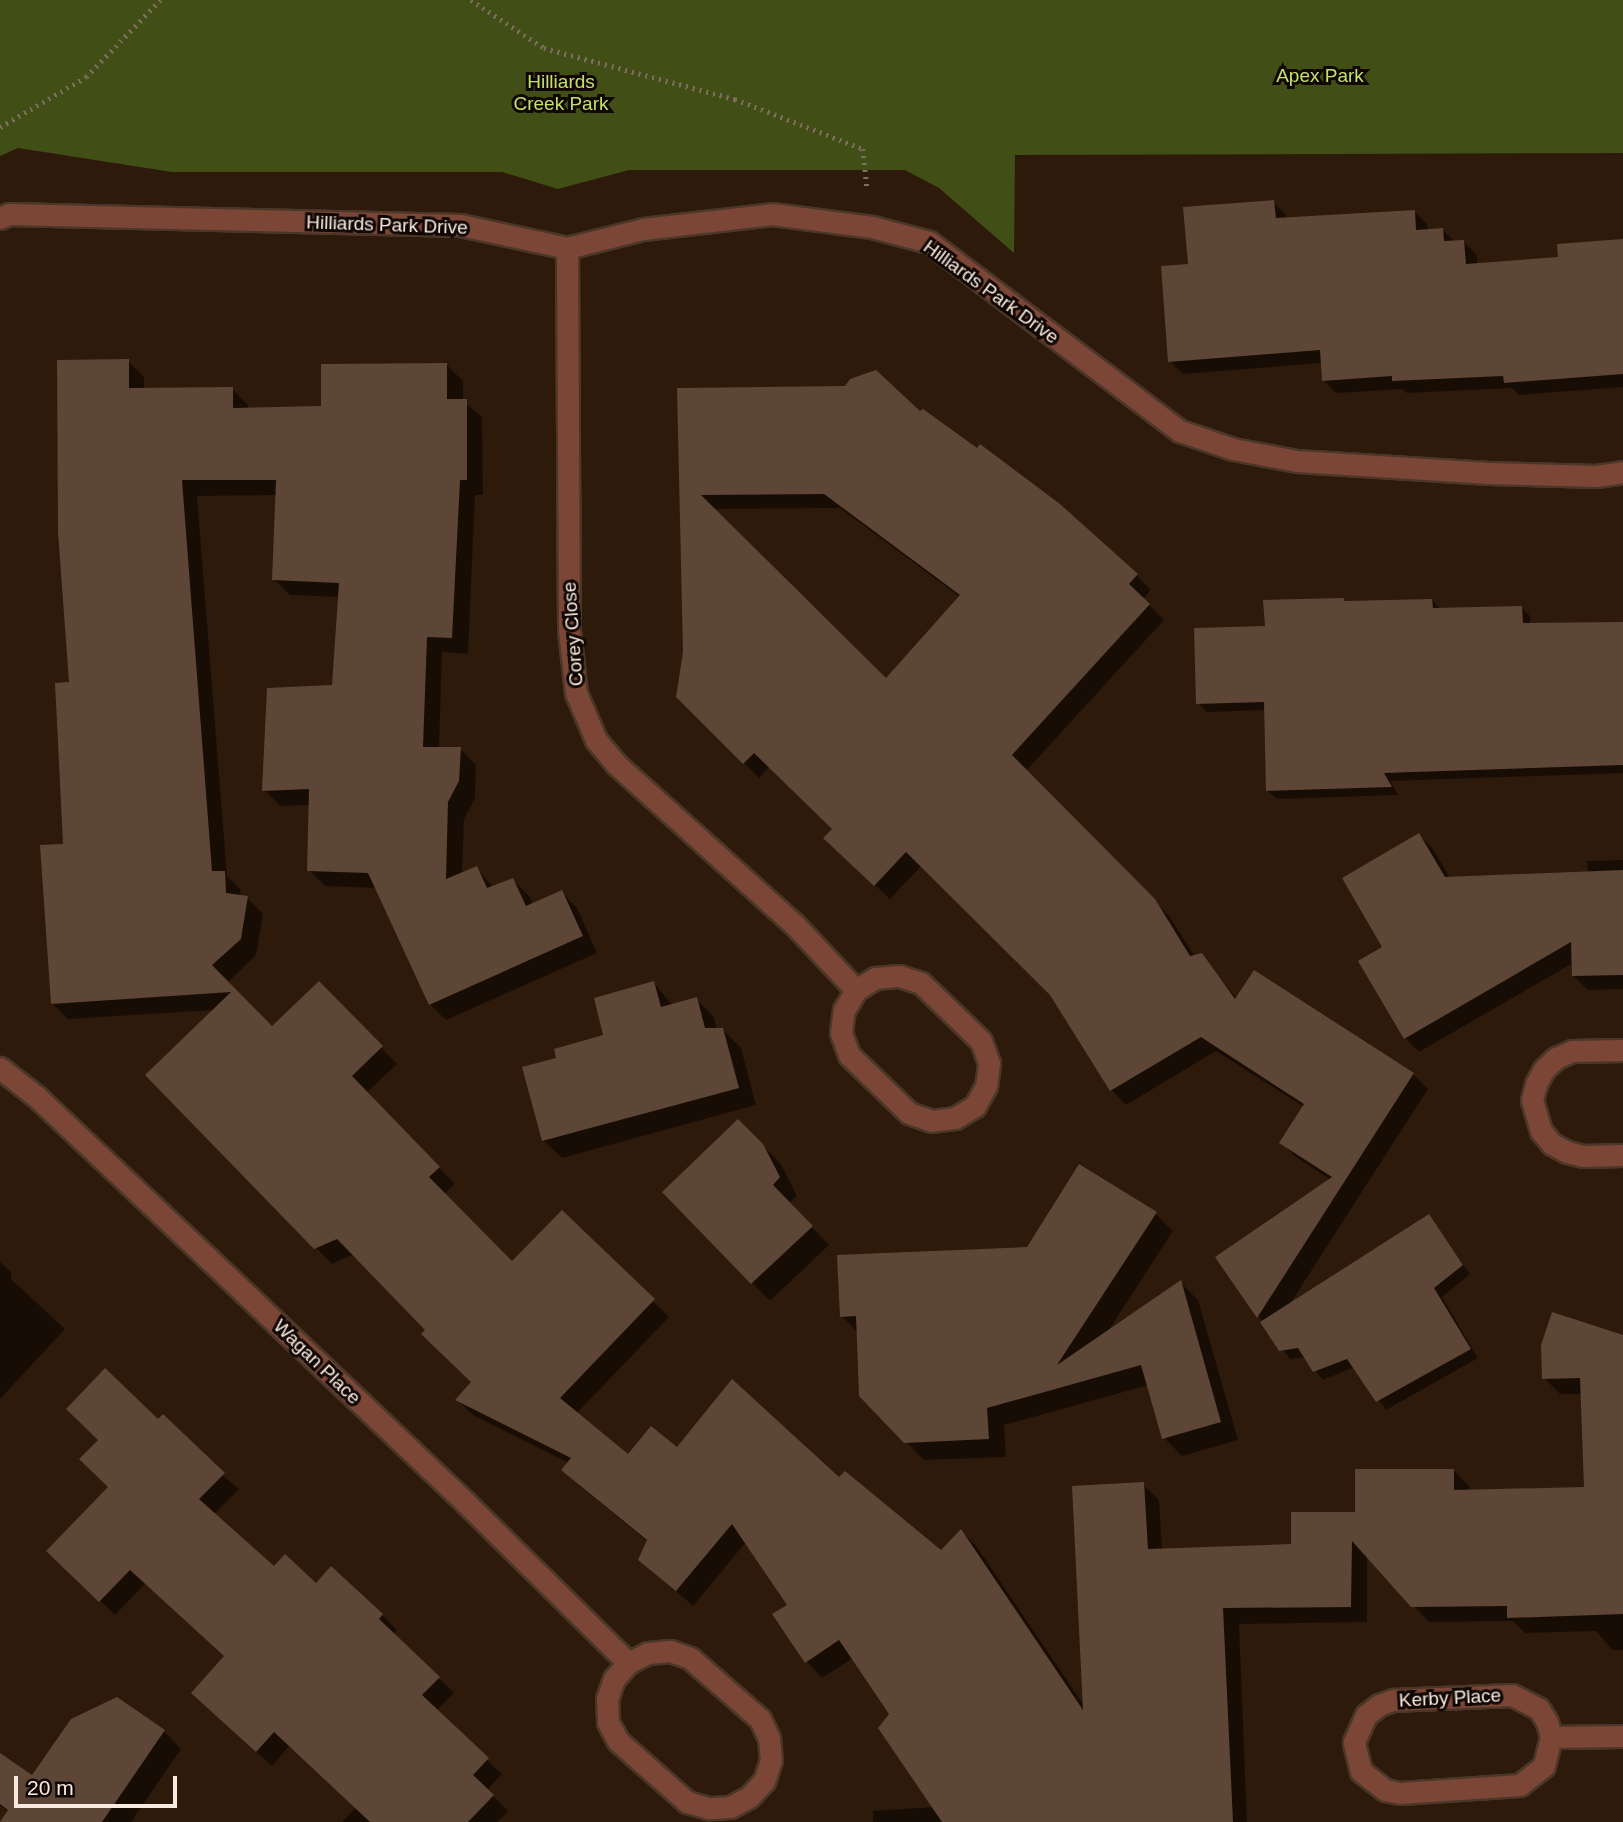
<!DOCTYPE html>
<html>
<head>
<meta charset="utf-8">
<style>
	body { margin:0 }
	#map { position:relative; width:1623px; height:1822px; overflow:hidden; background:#2e1a0a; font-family:Arial,sans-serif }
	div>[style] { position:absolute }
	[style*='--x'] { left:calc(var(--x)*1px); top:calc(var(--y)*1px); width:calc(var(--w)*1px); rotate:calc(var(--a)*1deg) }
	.green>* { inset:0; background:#414e16 }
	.shadow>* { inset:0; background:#0007 }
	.building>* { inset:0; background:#5d4635 }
	.path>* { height:4.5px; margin-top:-2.25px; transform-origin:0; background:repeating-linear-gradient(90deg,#7f6e60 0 2px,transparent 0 7px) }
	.roads { filter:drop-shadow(2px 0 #4a3728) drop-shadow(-2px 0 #4a3728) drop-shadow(0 2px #4a3728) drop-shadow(0 -2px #4a3728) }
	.street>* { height:21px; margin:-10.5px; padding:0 10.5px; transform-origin:10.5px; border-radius:10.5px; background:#7c4637 }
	span { translate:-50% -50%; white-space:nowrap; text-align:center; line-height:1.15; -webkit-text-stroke:6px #100703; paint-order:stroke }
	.park-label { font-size:19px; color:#c3e06d }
	.street-label { font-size:19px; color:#f8eae0 }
	.scale { position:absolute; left:14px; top:1776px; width:163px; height:32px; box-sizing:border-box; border:4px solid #f8eae0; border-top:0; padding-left:9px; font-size:21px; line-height:24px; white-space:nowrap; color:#f8eae0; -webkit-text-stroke:5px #100703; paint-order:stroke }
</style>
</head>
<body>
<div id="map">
	<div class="green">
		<div style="clip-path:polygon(0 0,1623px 0,1623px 153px,1015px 155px,1014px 253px,939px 188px,905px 170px,629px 170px,558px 189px,502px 172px,172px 172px,18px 148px,0 156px)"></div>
	</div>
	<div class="shadow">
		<div style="clip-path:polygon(1273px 202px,1286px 215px,1287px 219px,1414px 211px,1427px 224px,1428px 231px,1443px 230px,1455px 242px,1464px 242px,1477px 255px,1477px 265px,1559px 259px,1623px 240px,1623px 387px,1519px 395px,1512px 388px,1407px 393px,1403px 389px,1336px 393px,1323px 380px,1322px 363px,1183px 374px,1170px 361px,1190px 266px)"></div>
		<div style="clip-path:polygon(128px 361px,144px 377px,144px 390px,232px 389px,248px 405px,248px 410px,323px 408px,447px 365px,463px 381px,463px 401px,482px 417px,483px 495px,475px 495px,468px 654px,442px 652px,439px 749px,460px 749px,476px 765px,475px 798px,464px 819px,462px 874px,476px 868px,494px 888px,513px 880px,529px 896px,533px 905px,561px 892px,577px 908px,597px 953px,446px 1020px,430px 1004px,377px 888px,325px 886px,309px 870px,311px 805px,280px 806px,264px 790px,333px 687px,340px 597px,290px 595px,274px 579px,277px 495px,197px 496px,227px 876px,240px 889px,241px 897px,247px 898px,263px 914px,256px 955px,227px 983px,272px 1028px,319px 984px,397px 1064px,366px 1093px,455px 1184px,444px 1194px,512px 1264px,562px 1213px,669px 1317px,576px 1414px,629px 1456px,677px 1449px,839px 1479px,941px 1553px,961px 1531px,977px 1547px,1085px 1707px,1143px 1484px,1159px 1500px,1162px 1550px,1293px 1545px,1453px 1470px,1469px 1486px,1469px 1491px,1586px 1489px,1583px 1394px,1560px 1394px,1544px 1378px,1623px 1337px,1623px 1650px,1612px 1650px,1596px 1631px,1525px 1633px,1513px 1621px,1429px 1622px,1367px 1556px,1367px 1622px,1239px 1624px,1247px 1822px,873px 1822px,873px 1811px,934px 1807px,891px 1714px,853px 1658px,822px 1678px,807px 1662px,775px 1615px,789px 1605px,746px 1542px,693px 1606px,640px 1559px,648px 1542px,580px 1486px,564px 1470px,569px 1463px,473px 1415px,457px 1399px,473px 1382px,428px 1330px,354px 1254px,332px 1264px,148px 1075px,215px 1010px,68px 1019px,52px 1003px,65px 845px,71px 684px)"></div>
		<div style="clip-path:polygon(evenodd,679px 390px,920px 413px,1136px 575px,1151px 590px,1143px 599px,1164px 620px,1026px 771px,1169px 916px,1195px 957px,1201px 955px,1237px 999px,1413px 1074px,1428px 1089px,1288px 1307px,1429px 1216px,1470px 1274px,1442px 1297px,1478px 1358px,1386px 1410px,1355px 1367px,1323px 1380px,1305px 1357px,1290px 1359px,1258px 1316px,1331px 1180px,1296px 1157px,1282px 1143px,1304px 1107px,1216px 1051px,1126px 1105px,1112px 1090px,1052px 994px,922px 865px,890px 899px,840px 853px,834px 829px,770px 766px,759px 778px,678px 697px,684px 652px,679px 390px,840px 508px,960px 597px,886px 680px,713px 509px,840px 508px)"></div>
		<div style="clip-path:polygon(1432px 600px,1441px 610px,1521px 607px,1530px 616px,1530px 625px,1623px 623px,1623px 773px,1390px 781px,1398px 795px,1277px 799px,1268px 791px,1266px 710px,1207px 712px,1198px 703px,1266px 627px)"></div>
		<div style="clip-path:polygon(1419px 835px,1433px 849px,1450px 878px,1588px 873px,1587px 861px,1623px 860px,1623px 989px,1588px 990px,1574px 976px,1573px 963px,1419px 1052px,1405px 1038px,1385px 947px)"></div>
		<div style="clip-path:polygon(654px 983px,673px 1006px,696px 999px,714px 1017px,717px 1030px,723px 1030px,741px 1048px,756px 1105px,562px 1158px,544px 1141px,524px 1068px,558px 1059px,605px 1036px)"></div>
		<div style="clip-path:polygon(738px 1121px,781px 1164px,797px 1196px,789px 1203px,829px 1245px,770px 1301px,664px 1192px)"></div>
		<div style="clip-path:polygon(1155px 1213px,1173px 1231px,1107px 1333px,1181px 1283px,1198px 1300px,1238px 1440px,1182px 1456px,1164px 1438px,1149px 1385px,1004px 1425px,1006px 1457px,924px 1460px,861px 1395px,858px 1333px,842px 1316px,1028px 1249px)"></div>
		<div style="clip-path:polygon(0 1262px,11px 1272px,11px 1279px,65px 1329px,0 1399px)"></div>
		<div style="clip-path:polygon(158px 1422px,239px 1489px,214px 1514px,274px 1569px,382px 1615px,397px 1630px,393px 1634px,454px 1693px,436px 1711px,502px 1774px,487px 1790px,508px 1811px,497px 1822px,342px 1822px,356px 1807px,290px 1745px,272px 1766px,208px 1708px,226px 1657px,146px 1583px,115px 1615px,49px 1551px,110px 1487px)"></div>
		<div style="clip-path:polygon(164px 1731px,181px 1749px,131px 1822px,21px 1822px,0 1805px,0 1783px,32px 1777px)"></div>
	</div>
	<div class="building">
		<div style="clip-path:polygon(1274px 200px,1276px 218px,1415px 210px,1416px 230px,1443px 228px,1444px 241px,1464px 240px,1466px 264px,1558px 257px,1557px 244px,1623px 239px,1623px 374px,1504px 383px,1503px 376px,1392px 381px,1392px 376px,1322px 381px,1320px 350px,1168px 362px,1161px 266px,1188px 264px,1183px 207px)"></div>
		<div style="clip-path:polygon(129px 359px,129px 388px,233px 387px,233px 408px,321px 406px,321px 364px,447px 363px,447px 399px,467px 399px,467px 480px,460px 480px,452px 638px,427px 637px,423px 747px,461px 747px,459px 781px,448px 802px,446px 879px,477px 866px,487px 888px,513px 878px,526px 906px,562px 890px,583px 936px,429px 1005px,368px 873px,307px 871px,309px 789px,262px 791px,267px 688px,332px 685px,339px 583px,272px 580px,276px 480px,182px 480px,212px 871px,225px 871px,226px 893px,248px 896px,241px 939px,212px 965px,272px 1026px,319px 981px,383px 1046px,352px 1076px,440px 1167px,429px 1177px,512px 1261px,562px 1210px,655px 1299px,560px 1398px,628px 1454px,651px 1426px,677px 1447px,732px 1379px,839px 1477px,845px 1471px,941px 1550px,961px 1529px,1083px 1710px,1072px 1486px,1144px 1482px,1148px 1549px,1291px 1544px,1291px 1512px,1355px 1512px,1355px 1469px,1454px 1469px,1454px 1490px,1584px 1487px,1580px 1378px,1542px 1379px,1541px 1345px,1552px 1312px,1623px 1335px,1623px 1614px,1507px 1618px,1507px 1606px,1411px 1607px,1352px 1541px,1351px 1607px,1223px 1608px,1233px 1822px,942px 1822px,878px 1728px,889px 1714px,839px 1640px,805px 1663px,772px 1614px,787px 1605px,732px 1524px,676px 1591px,638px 1560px,647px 1540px,561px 1470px,571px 1458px,455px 1400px,471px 1382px,421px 1334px,425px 1330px,337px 1239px,314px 1249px,145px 1075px,231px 992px,51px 1004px,40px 845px,63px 844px,55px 683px,69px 682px,58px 532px,57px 360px)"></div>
		<div style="clip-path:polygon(evenodd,876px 370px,920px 411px,923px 409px,977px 448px,980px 444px,1060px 504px,1138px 574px,1129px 584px,1150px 604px,1012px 755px,1155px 899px,1190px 956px,1202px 953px,1235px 999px,1254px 970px,1414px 1073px,1257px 1318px,1215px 1257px,1332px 1177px,1279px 1143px,1304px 1104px,1201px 1037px,1110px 1091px,1050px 995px,906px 852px,874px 886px,823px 838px,832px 829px,754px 753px,743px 764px,676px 697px,683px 652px,677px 388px,845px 386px,850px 379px,876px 370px,824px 494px,960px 595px,886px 678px,701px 495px,824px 494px)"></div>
		<div style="clip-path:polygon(1344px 598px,1344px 601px,1432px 599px,1433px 608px,1522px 606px,1523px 623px,1623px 622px,1623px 765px,1384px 773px,1392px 787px,1266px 791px,1264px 702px,1196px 704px,1194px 628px,1265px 626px,1263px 600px)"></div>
		<div style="clip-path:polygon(1419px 833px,1445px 877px,1623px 870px,1623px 975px,1572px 976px,1571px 942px,1404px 1039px,1358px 961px,1382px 947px,1342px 878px)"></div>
		<div style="clip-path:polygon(654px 981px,661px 1007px,697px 997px,705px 1028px,723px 1028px,739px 1088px,542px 1141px,522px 1067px,556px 1058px,554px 1049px,603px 1035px,594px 998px)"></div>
		<div style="clip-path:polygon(738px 1119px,763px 1144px,780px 1177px,773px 1185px,813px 1226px,751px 1284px,662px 1192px)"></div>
		<div style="clip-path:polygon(1079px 1164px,1157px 1212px,1057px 1365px,1181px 1280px,1221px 1422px,1162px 1439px,1141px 1365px,987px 1408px,989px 1439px,904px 1443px,859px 1396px,856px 1316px,840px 1317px,837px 1255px,1027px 1247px)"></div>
		<div style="clip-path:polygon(1429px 1214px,1463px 1265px,1434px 1288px,1471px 1349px,1376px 1402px,1347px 1359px,1313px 1372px,1298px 1348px,1279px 1351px,1260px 1322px)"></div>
		<div style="clip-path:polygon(105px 1368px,158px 1419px,163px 1414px,225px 1473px,199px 1499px,274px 1566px,285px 1554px,316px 1583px,331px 1566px,383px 1614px,379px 1619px,440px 1677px,422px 1695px,489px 1758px,473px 1775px,494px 1795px,468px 1822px,370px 1822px,274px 1732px,256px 1752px,191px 1693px,224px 1656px,130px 1570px,99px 1602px,46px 1551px,108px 1487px,79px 1459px,98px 1440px,66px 1409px)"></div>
		<div style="clip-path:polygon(117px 1697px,165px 1730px,102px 1822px,0 1822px,8px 1810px,0 1804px,0 1753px,32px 1775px,71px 1719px)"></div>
	</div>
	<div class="path">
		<div style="--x:471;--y:0;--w:87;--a:33.3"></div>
		<div style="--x:544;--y:48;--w:198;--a:15"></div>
		<div style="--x:735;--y:99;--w:137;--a:21.3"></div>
		<div style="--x:863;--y:149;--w:39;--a:84"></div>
		<div style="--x:0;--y:127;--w:99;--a:-30.2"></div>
		<div style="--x:86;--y:77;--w:107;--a:-46.1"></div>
	</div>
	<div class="roads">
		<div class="street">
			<div style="--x:0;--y:218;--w:10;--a:-24"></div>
			<div style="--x:9;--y:214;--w:451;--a:1.4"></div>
			<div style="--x:460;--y:225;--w:109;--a:12.1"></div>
			<div style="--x:567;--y:248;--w:78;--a:-14"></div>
			<div style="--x:643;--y:229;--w:130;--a:-6.6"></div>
			<div style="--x:772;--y:214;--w:101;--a:7.4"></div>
			<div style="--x:872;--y:227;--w:59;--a:14.7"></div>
			<div style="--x:929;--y:242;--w:314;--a:37"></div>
			<div style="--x:1180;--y:431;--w:56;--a:18.8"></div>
			<div style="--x:1233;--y:449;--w:65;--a:10.6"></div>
			<div style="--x:1297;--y:461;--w:192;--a:3.6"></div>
			<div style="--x:1489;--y:473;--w:107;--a:1.6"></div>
			<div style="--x:1596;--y:476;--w:27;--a:-8"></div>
			<div style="--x:567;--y:248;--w:382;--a:89.7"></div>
			<div style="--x:569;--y:630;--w:63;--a:83.7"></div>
			<div style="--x:576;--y:693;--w:51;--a:66.9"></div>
			<div style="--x:596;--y:740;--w:31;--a:50"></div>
			<div style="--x:616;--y:764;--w:239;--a:42"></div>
			<div style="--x:794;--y:924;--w:91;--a:46.8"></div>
			<div style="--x:899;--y:976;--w:23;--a:18"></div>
			<div style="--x:921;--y:983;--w:83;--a:44"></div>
			<div style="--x:981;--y:1041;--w:23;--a:70"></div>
			<div style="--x:989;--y:1063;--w:23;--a:97"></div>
			<div style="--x:986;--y:1086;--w:23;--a:119"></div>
			<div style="--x:975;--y:1106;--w:23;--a:149"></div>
			<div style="--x:955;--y:1118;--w:23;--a:173"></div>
			<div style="--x:932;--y:1121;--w:24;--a:-161"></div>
			<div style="--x:909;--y:1113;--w:83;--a:-136"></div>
			<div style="--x:849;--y:1055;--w:23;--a:-110"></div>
			<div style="--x:841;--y:1033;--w:23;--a:-83"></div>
			<div style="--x:844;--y:1010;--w:23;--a:-59"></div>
			<div style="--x:856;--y:990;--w:22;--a:-32"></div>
			<div style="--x:875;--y:978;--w:24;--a:-5"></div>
			<div style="--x:1623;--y:1050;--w:51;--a:178.9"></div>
			<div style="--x:1572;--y:1051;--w:17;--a:156"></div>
			<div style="--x:1556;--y:1058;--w:16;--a:137"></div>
			<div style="--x:1544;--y:1069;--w:17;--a:118"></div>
			<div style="--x:1536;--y:1084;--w:16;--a:104"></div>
			<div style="--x:1532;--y:1100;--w:32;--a:74"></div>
			<div style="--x:1541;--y:1131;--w:17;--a:50"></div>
			<div style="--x:1552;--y:1144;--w:17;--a:28"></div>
			<div style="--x:1567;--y:1152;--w:16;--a:14"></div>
			<div style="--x:1583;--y:1156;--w:40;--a:-1.4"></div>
			<div style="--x:0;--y:1068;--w:47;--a:38.1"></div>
			<div style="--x:37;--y:1097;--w:236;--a:43.3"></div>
			<div style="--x:209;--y:1259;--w:354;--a:43.5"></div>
			<div style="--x:466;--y:1503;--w:228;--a:44.6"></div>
			<div style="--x:670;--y:1651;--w:21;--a:19"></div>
			<div style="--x:690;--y:1658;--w:93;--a:41.1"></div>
			<div style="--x:760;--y:1719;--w:21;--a:65"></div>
			<div style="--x:769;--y:1738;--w:22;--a:85"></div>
			<div style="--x:771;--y:1760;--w:22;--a:108"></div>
			<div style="--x:764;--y:1781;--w:22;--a:133"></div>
			<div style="--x:749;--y:1797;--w:21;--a:152"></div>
			<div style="--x:730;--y:1807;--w:22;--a:177"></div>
			<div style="--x:708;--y:1808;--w:22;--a:-164"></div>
			<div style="--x:687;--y:1802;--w:92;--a:-138.5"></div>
			<div style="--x:618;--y:1741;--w:21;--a:-118"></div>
			<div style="--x:608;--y:1722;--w:23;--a:-92"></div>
			<div style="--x:607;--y:1699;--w:21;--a:-71"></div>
			<div style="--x:614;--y:1679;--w:21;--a:-49"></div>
			<div style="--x:628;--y:1663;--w:22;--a:-27"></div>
			<div style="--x:648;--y:1653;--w:22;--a:-5"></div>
			<div style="--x:1512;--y:1695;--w:30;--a:27"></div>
			<div style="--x:1539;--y:1709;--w:15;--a:58"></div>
			<div style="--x:1547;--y:1722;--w:16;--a:75"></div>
			<div style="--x:1551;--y:1737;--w:30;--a:104"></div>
			<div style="--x:1544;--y:1766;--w:31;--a:142"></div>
			<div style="--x:1520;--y:1785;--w:120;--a:176.2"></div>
			<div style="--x:1400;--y:1793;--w:15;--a:-169"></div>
			<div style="--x:1385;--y:1790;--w:31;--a:-142"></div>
			<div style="--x:1361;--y:1771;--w:30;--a:-104"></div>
			<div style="--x:1354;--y:1742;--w:30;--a:-66"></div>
			<div style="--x:1366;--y:1715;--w:16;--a:-38"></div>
			<div style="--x:1379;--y:1705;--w:15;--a:-20"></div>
			<div style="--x:1393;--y:1700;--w:119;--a:-2.4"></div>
			<div style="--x:1551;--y:1737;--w:72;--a:-0.8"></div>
		</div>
	</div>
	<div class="park-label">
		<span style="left:1320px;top:76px">Apex Park</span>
		<span style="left:561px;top:93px">Hilliards<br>Creek Park</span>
	</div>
	<div class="street-label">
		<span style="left:387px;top:225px;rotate:2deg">Hilliards Park Drive</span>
		<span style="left:991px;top:292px;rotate:36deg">Hilliards Park Drive</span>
		<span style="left:573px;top:634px;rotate:-94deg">Corey Close</span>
		<span style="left:317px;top:1362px;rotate:44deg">Wagan Place</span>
		<span style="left:1450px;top:1698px;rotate:-3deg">Kerby Place</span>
	</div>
	<div class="scale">20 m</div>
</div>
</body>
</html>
